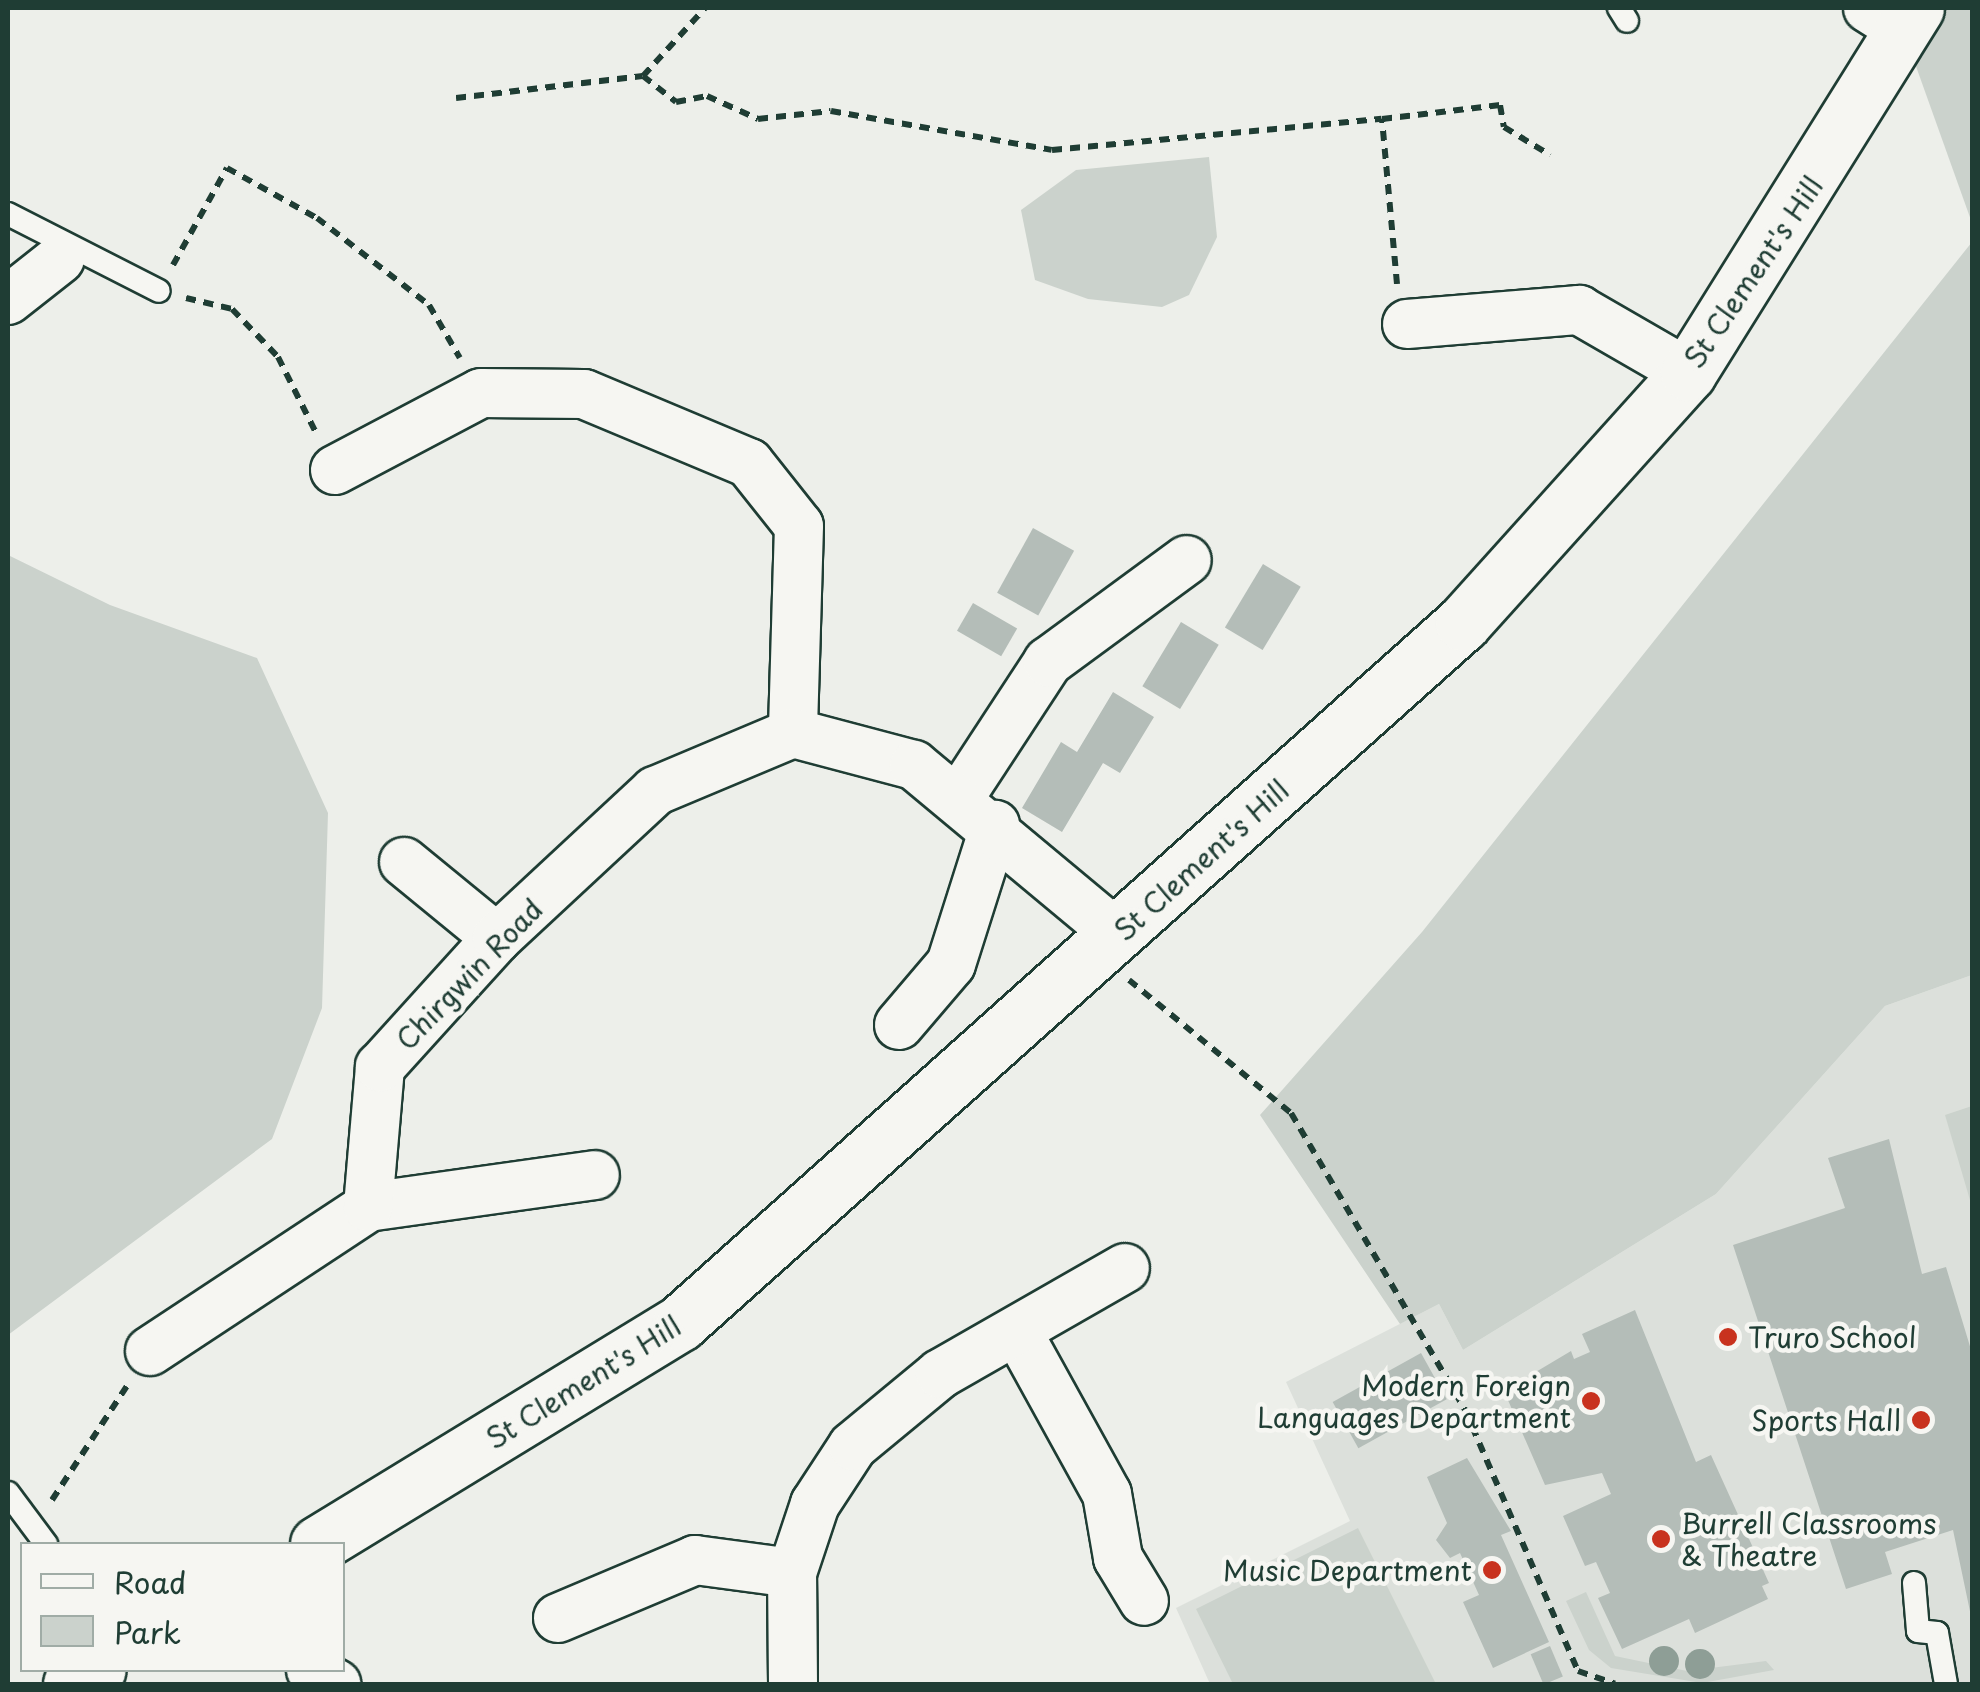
<!DOCTYPE html>
<html>
<head>
<meta charset="utf-8">
<style>
	body { margin:0 }
	#map { position:relative; width:1980px; height:1692px; overflow:hidden; background:#edefea; font-family:"Playpen Sans",sans-serif }
	div>[style] { position:absolute }
	[style*='--x'] { left:calc(var(--x)*1px); top:calc(var(--y)*1px); width:calc(var(--w)*1px); rotate:calc(var(--a)*1deg) }
	.built>* { inset:0; background:#dce0db }
	.green>* { inset:0; background:#cbd2cc }
	.building>* { inset:0; background:#b4bdb8; transform-origin:0 0 }
	.path>* { height:6px; margin-top:-3px; transform-origin:0; background:repeating-linear-gradient(90deg,#1f3d34 0 10px,transparent 0 18px) }
	.roads { filter:drop-shadow(2px 0 #1f3d34) drop-shadow(-2px 0 #1f3d34) drop-shadow(0 2px #1f3d34) drop-shadow(0 -2px #1f3d34) }
	.lane>* { height:22px; margin:-11px; padding:0 11px; transform-origin:11px; border-radius:11px; background:#f6f6f2 }
	.street>* { height:48px; margin:-24px; padding:0 24px; transform-origin:24px; border-radius:24px; background:#f6f6f2 }
	.secondary>* { height:55px; margin:-27.5px; padding:0 27.5px; transform-origin:27.5px; border-radius:27.5px; background:#f6f6f2 }
	.trees>* { width:30px; height:30px; margin:-15px; border-radius:50%; background:#8e9e96 }
	.dots>* { width:28px; height:28px; translate:-50% -50%; box-sizing:border-box; border:5px solid #f6f6f2; border-radius:50% }
	span { translate:-50% -50%; white-space:nowrap; text-align:center; line-height:1.15; -webkit-text-stroke:9px #f6f6f2; paint-order:stroke }
	.street-label { font-size:28px; color:#1f3d34 }
	.poi-label { font-size:28px; color:#1f3d34 }
	.left { translate:0 -50%; text-align:left }
	.right { translate:-100% -50%; text-align:right }
	.frame { position:absolute; inset:0; border:10px solid #1f3d34; pointer-events:none }
	.legend { position:absolute; left:20px; top:1542px; width:325px; height:130px; box-sizing:border-box; background:#f6f6f2; border:2px solid #a0aca6; margin:0; padding:12px 18px; list-style:none; font-size:30px; color:#1f3d34 }
	.legend li { display:flex; align-items:center; gap:20px; height:50px }
	.legend b { width:50px; border:2px solid #a0aca6 }
</style>
</head>
<body>
<div id="map">
	<div class="built">
		<div style="clip-path:polygon(1972px 975px,1972px 1684px,1210px 1684px,1176px 1608px,1350px 1521px,1286px 1382px,1439px 1304px,1463px 1350px,1716px 1194px,1885px 1006px)"></div>
	</div>
	<div class="green">
		<div style="clip-path:polygon(1916px 8px,1972px 8px,1972px 223px,1903px 30px)"></div>
		<div style="clip-path:polygon(1209px 157px,1217px 237px,1189px 295px,1162px 307px,1088px 299px,1035px 280px,1021px 210px,1076px 170px)"></div>
		<div style="clip-path:polygon(1972px 242px,1972px 975px,1885px 1006px,1716px 1194px,1463px 1350px,1439px 1304px,1400px 1324px,1260px 1115px,1422px 932px)"></div>
		<div style="clip-path:polygon(8px 555px,110px 605px,257px 658px,328px 813px,322px 1008px,272px 1139px,8px 1335px)"></div>
		<div style="clip-path:polygon(1972px 1106px,1972px 1207px,1945px 1115px)"></div>
		<div style="clip-path:polygon(1358px 1528px,1436px 1684px,1233px 1684px,1196px 1609px)"></div>
		<div style="clip-path:polygon(1586px 1592px,1615px 1656px,1687px 1671px,1766px 1661px,1774px 1670px,1702px 1683px,1611px 1668px,1589px 1650px,1566px 1601px)"></div>
	</div>
	<div class="building">
		<div style="left:1033px;top:528px;width:47px;height:74px;rotate:29deg"></div>
		<div style="left:1263px;top:564px;width:44px;height:74px;rotate:31deg"></div>
		<div style="left:973px;top:603px;width:51px;height:32px;rotate:30deg"></div>
		<div style="left:1181px;top:622px;width:44px;height:75px;rotate:31deg"></div>
		<div style="clip-path:polygon(1113px 692px,1154px 717px,1120px 773px,1103px 763px,1062px 832px,1022px 808px,1061px 742px,1077px 752px)"></div>
		<div style="clip-path:polygon(1889px 1139px,1922px 1274px,1946px 1267px,1972px 1353px,1972px 1621px,1953px 1530px,1885px 1552px,1892px 1574px,1846px 1589px,1733px 1245px,1845px 1208px,1828px 1158px)"></div>
		<div style="clip-path:polygon(1635px 1310px,1696px 1462px,1711px 1455px,1769px 1583px,1762px 1586px,1768px 1599px,1708px 1627px,1695px 1633px,1689px 1619px,1622px 1649px,1598px 1598px,1610px 1593px,1596px 1562px,1585px 1566px,1563px 1516px,1611px 1494px,1602px 1473px,1545px 1485px,1504px 1391px,1571px 1351px,1574px 1359px,1590px 1352px,1582px 1334px)"></div>
		<div style="left:1421px;top:1353px;width:53px;height:101px;rotate:61deg"></div>
		<div style="clip-path:polygon(1467px 1458px,1511px 1531px,1501px 1535px,1549px 1642px,1493px 1668px,1463px 1602px,1479px 1595px,1460px 1553px,1450px 1558px,1436px 1540px,1447px 1523px,1427px 1477px)"></div>
		<div style="left:1550px;top:1646px;width:33px;height:21px;rotate:67deg"></div>
	</div>
	<div class="path">
		<div style="--x:643;--y:76;--w:42;--a:38.2"></div>
		<div style="--x:676;--y:102;--w:32;--a:-11"></div>
		<div style="--x:707;--y:96;--w:56;--a:24.3"></div>
		<div style="--x:758;--y:119;--w:73;--a:-6.3"></div>
		<div style="--x:831;--y:111;--w:224;--a:10"></div>
		<div style="--x:1052;--y:150;--w:331;--a:-5.4"></div>
		<div style="--x:456;--y:98;--w:188;--a:-6.7"></div>
		<div style="--x:643;--y:76;--w:92;--a:-47.6"></div>
		<div style="--x:173;--y:265;--w:111;--a:-60.9"></div>
		<div style="--x:227;--y:168;--w:103;--a:29.1"></div>
		<div style="--x:317;--y:218;--w:142;--a:37.8"></div>
		<div style="--x:429;--y:305;--w:61;--a:59.7"></div>
		<div style="--x:1397;--y:284;--w:166;--a:-95.2"></div>
		<div style="--x:1382;--y:119;--w:119;--a:-6.8"></div>
		<div style="--x:1500;--y:105;--w:22;--a:80"></div>
		<div style="--x:1504;--y:127;--w:54;--a:31.3"></div>
		<div style="--x:186;--y:298;--w:47;--a:13.4"></div>
		<div style="--x:232;--y:309;--w:66;--a:46.2"></div>
		<div style="--x:278;--y:357;--w:83;--a:63.4"></div>
		<div style="--x:1129;--y:980;--w:210;--a:39.4"></div>
		<div style="--x:1291;--y:1113;--w:344;--a:59.6"></div>
		<div style="--x:1465;--y:1410;--w:284;--a:66.6"></div>
		<div style="--x:1578;--y:1671;--w:39;--a:19"></div>
		<div style="--x:52;--y:1500;--w:136;--a:-56.7"></div>
	</div>
	<div class="roads">
		<div class="lane">
			<div style="--x:1619;--y:8;--w:15;--a:58"></div>
			<div style="--x:8;--y:214;--w:169;--a:27"></div>
			<div style="--x:8;--y:1493;--w:64;--a:53.3"></div>
			<div style="--x:1914;--y:1583;--w:48;--a:85.2"></div>
			<div style="--x:1918;--y:1631;--w:19;--a:6"></div>
			<div style="--x:1937;--y:1633;--w:52;--a:80"></div>
		</div>
		<div class="street">
			<div style="--x:1868;--y:8;--w:41;--a:32.2"></div>
			<div style="--x:8;--y:300;--w:66;--a:-38.3"></div>
			<div style="--x:1407;--y:324;--w:173;--a:-4.7"></div>
			<div style="--x:1579;--y:310;--w:126;--a:30"></div>
			<div style="--x:335;--y:470;--w:165;--a:-27.8"></div>
			<div style="--x:481;--y:393;--w:103;--a:0.6"></div>
			<div style="--x:584;--y:394;--w:179;--a:22.7"></div>
			<div style="--x:749;--y:463;--w:80;--a:51.6"></div>
			<div style="--x:799;--y:526;--w:207;--a:91.7"></div>
			<div style="--x:959;--y:798;--w:163;--a:-56.8"></div>
			<div style="--x:1048;--y:662;--w:172;--a:-36.3"></div>
			<div style="--x:404;--y:862;--w:120;--a:39.3"></div>
			<div style="--x:899;--y:1025;--w:80;--a:-49.6"></div>
			<div style="--x:951;--y:964;--w:146;--a:-72.4"></div>
			<div style="--x:368;--y:1207;--w:229;--a:-8"></div>
			<div style="--x:1017;--y:1331;--w:186;--a:61.1"></div>
			<div style="--x:1107;--y:1494;--w:65;--a:80.2"></div>
			<div style="--x:1118;--y:1558;--w:50;--a:58.8"></div>
			<div style="--x:150;--y:1351;--w:261;--a:-33.4"></div>
			<div style="--x:368;--y:1207;--w:141;--a:-85.1"></div>
			<div style="--x:380;--y:1067;--w:174;--a:-47.8"></div>
			<div style="--x:497;--y:938;--w:216;--a:-42.9"></div>
			<div style="--x:655;--y:791;--w:150;--a:-22.8"></div>
			<div style="--x:793;--y:733;--w:125;--a:14.8"></div>
			<div style="--x:914;--y:765;--w:266;--a:39.8"></div>
			<div style="--x:558;--y:1618;--w:149;--a:-22.9"></div>
			<div style="--x:695;--y:1560;--w:98;--a:7.6"></div>
			<div style="--x:311;--y:1670;--w:29;--a:29"></div>
			<div style="--x:793;--y:1684;--w:111;--a:-90.5"></div>
			<div style="--x:792;--y:1573;--w:73;--a:-71.6"></div>
			<div style="--x:815;--y:1504;--w:69;--a:-56.8"></div>
			<div style="--x:853;--y:1446;--w:113;--a:-39.6"></div>
			<div style="--x:940;--y:1374;--w:213;--a:-29.8"></div>
		</div>
		<div class="secondary">
			<div style="--x:318;--y:1544;--w:424;--a:-31.4"></div>
			<div style="--x:680;--y:1323;--w:1050;--a:-41.8"></div>
			<div style="--x:1463;--y:623;--w:336;--a:-48"></div>
			<div style="--x:1688;--y:373;--w:430;--a:-58"></div>
			<div style="--x:71;--y:1684;--w:30;--a:-28"></div>
		</div>
	</div>
	<div class="trees">
		<div style="left:1664px;top:1661px"></div>
		<div style="left:1700px;top:1664px"></div>
	</div>
	<div class="dots">
		<div style="left:1728px;top:1337px;background:#c8321e"></div>
		<div style="left:1591px;top:1401px;background:#c8321e"></div>
		<div style="left:1921px;top:1420px;background:#c8321e"></div>
		<div style="left:1661px;top:1539px;background:#c8321e"></div>
		<div style="left:1492px;top:1570px;background:#c8321e"></div>
	</div>
	<div class="street-label">
		<span style="left:1753px;top:272px;rotate:-56deg">St Clement's Hill</span>
		<span style="left:1201px;top:860px;rotate:-42deg">St Clement's Hill</span>
		<span style="left:469px;top:974px;rotate:-46deg">Chirgwin Road</span>
		<span style="left:583px;top:1382px;rotate:-32deg">St Clement's Hill</span>
	</div>
	<div class="poi-label">
		<span class="left" style="left:1748px;top:1337px">Truro School</span>
		<span class="right" style="left:1571px;top:1401px">Modern Foreign<br>Languages Department</span>
		<span class="right" style="left:1901px;top:1420px">Sports Hall</span>
		<span class="left" style="left:1681px;top:1539px">Burrell Classrooms<br>&amp; Theatre</span>
		<span class="right" style="left:1472px;top:1570px">Music Department</span>
	</div>
	<div class="frame"></div>
	<ul class="legend">
	<li><b style="height:12px;background:#f6f6f2"></b>Road</li>
	<li><b style="height:28px;background:#cbd2cc"></b>Park</li>
	</ul>
</div>
</body>
</html>
